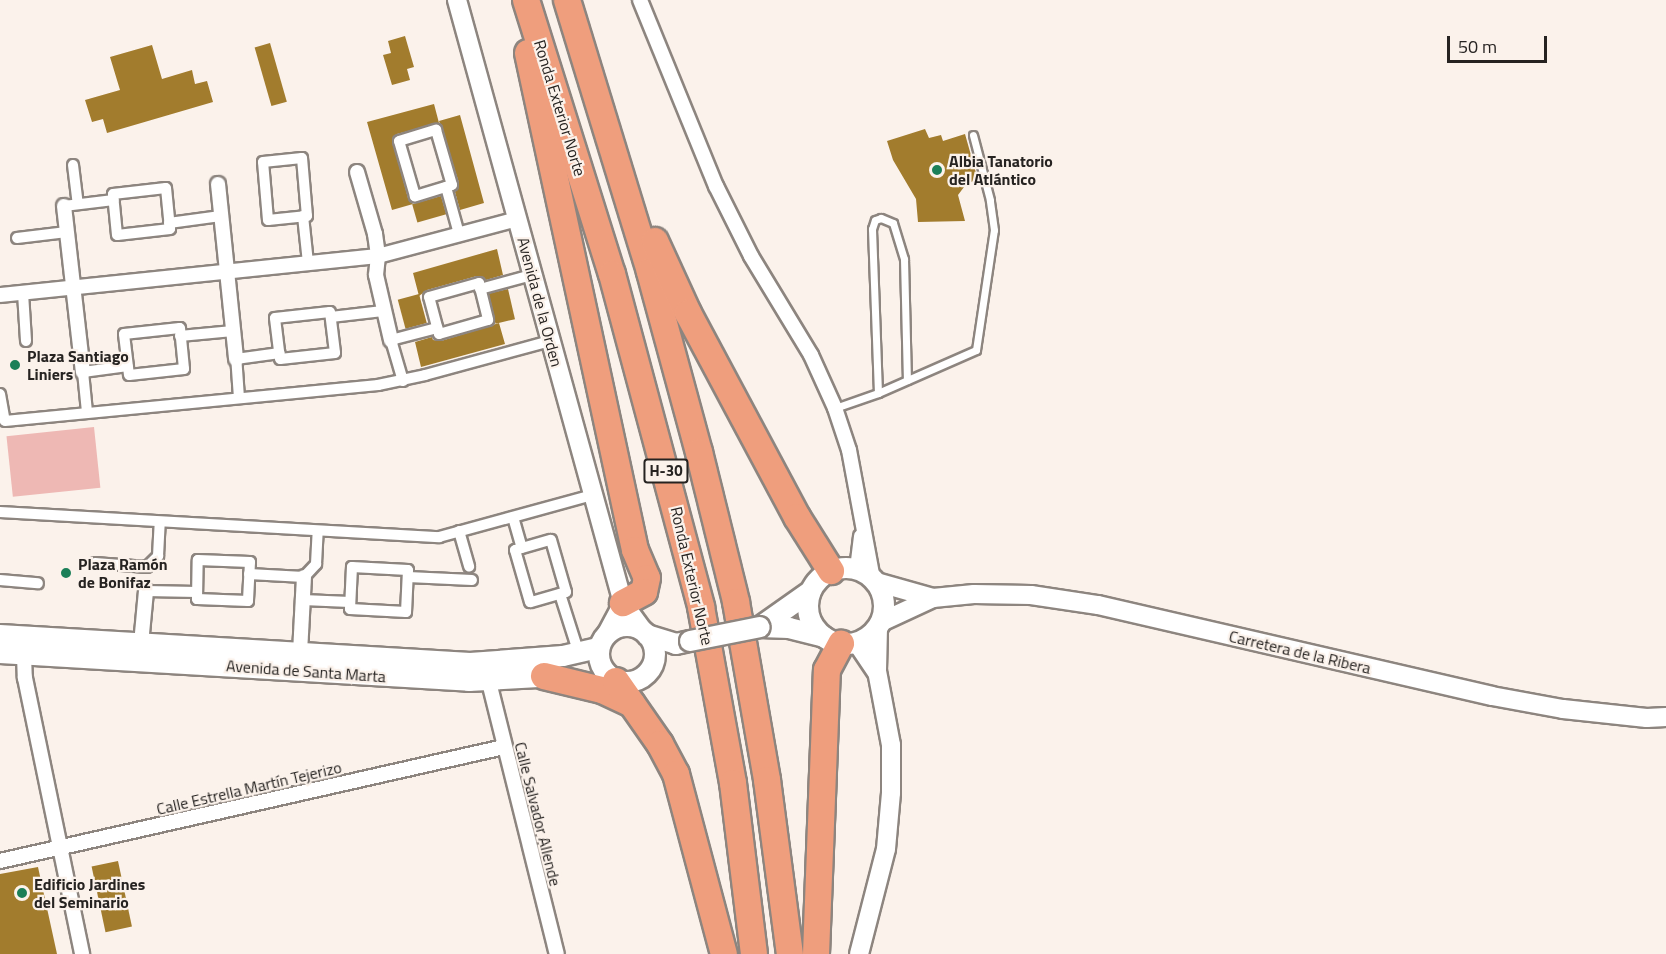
<!DOCTYPE html>
<html>
<head>
<meta charset="utf-8">
<style>
	body { margin:0 }
	#map { position:relative; width:1666px; height:954px; overflow:hidden; background:#fbf2eb; font-family:"Titillium Web",sans-serif }
	div>[style] { position:absolute }
	[style*='--x'] { left:calc(var(--x)*1px); top:calc(var(--y)*1px); width:calc(var(--w)*1px); rotate:calc(var(--a)*1deg) }
	.green>* { inset:0; background:#eeb8b4; transform-origin:0 0 }
	.building>* { inset:0; background:#a27c2d; transform-origin:0 0 }
	.roads { filter:drop-shadow(2px 0 #8d857f) drop-shadow(-2px 0 #8d857f) drop-shadow(0 2px #8d857f) drop-shadow(0 -2px #8d857f) }
	.service>* { height:7px; margin:-3.5px; padding:0 3.5px; transform-origin:3.5px; border-radius:3.5px; background:#fff }
	.pedestrian>* { height:10px; margin:-5px; padding:0 5px; transform-origin:5px; border-radius:5px; background:#fff }
	.minor>* { height:14px; margin:-7px; padding:0 7px; transform-origin:7px; border-radius:7px; background:#fff }
	.tertiary>* { height:18px; margin:-9px; padding:0 9px; transform-origin:9px; border-radius:9px; background:#fff }
	.secondary>* { height:20px; margin:-10px; padding:0 10px; transform-origin:10px; border-radius:10px; background:#fff }
	.secondary>.ring { margin:-10px; padding:0; box-sizing:content-box; background:none; border:20px solid #fff; border-radius:50% }
	.motorway>* { height:26px; margin:-13px; padding:0 13px; transform-origin:13px; border-radius:13px; background:#ef9e7d }
	.bridges { filter:drop-shadow(2px 0 #8d857f) drop-shadow(-2px 0 #8d857f) drop-shadow(0 2px #8d857f) drop-shadow(0 -2px #8d857f) }
	.secondary-bridge>* { height:20px; margin:-10px; padding:0 10px; transform-origin:10px; border-radius:10px; background:#fff }
	.dots>* { width:16px; height:16px; translate:-50% -50%; box-sizing:border-box; border:3px solid #fbf2eb; border-radius:50% }
	span { translate:-50% -50%; white-space:nowrap; text-align:center; line-height:1.15; -webkit-text-stroke:4.5px #fbf2eb; paint-order:stroke }
	.shield-label span { padding:2px 4px; background:#fbf2eb; border:2px solid; border-radius:4px; -webkit-text-stroke-width:0 }
	.shield-label { font-size:15px; color:#262321; font-weight:700 }
	.street-label { font-size:16px; color:#262321 }
	.poi-label { font-size:16px; color:#262321; font-weight:700 }
	.left { translate:0 -50%; text-align:left }
	.scale { position:absolute; left:1447px; top:36px; width:100px; height:27px; box-sizing:border-box; border:3px solid #262321; border-top:0; padding-left:8px; font-size:18px; line-height:21px; white-space:nowrap; color:#262321; -webkit-text-stroke:4px #fbf2eb; paint-order:stroke }
</style>
</head>
<body>
<div id="map">
	<div class="green">
		<div style="left:94px;top:427px;width:61px;height:88px;rotate:84deg"></div>
	</div>
	<div class="building">
		<div style="clip-path:polygon(405px 36px,414px 67px,407px 69px,410px 80px,392px 85px,383px 55px,391px 53px,388px 41px)"></div>
		<div style="left:270px;top:43px;width:61px;height:16px;rotate:74deg"></div>
		<div style="clip-path:polygon(152px 45px,162px 79px,192px 70px,195px 84px,207px 81px,213px 102px,107px 133px,103px 119px,92px 122px,85px 100px,120px 90px,110px 57px)"></div>
		<div style="clip-path:polygon(434px 104px,439px 123px,397px 134px,392px 139px,408px 198px,413px 204px,392px 210px,367px 122px)"></div>
		<div style="clip-path:polygon(460px 115px,484px 203px,460px 210px,455px 192px,459px 183px,439px 121px)"></div>
		<div style="clip-path:polygon(925px 129px,929px 138px,941px 135px,943px 141px,965px 134px,978px 180px,967px 183px,958px 195px,965px 221px,918px 222px,916px 199px,893px 160px,887px 141px)"></div>
		<div style="left:441px;top:196px;width:19px;height:30px;rotate:74deg"></div>
		<div style="clip-path:polygon(497px 249px,503px 275px,486px 280px,477px 276px,427px 290px,419px 296px,413px 273px)"></div>
		<div style="left:508px;top:289px;width:31px;height:20px;rotate:77deg"></div>
		<div style="left:419px;top:294px;width:30px;height:22px;rotate:75deg"></div>
		<div style="clip-path:polygon(499px 323px,505px 344px,421px 367px,415px 342px,432px 337px,433px 340px,441px 341px)"></div>
		<div style="left:118px;top:861px;width:67px;height:27px;rotate:78deg"></div>
		<div style="clip-path:polygon(38px 867px,57px 954px,0 954px,0 874px)"></div>
	</div>
	<div class="roads">
		<div class="service">
			<div style="--x:878;--y:393;--w:164;--a:-92.1"></div>
			<div style="--x:872;--y:229;--w:9;--a:-72"></div>
			<div style="--x:875;--y:220;--w:6;--a:-18"></div>
			<div style="--x:881;--y:218;--w:13;--a:23"></div>
			<div style="--x:893;--y:223;--w:38;--a:73"></div>
			<div style="--x:904;--y:259;--w:121;--a:88.6"></div>
			<div style="--x:835;--y:408;--w:46;--a:-19.2"></div>
			<div style="--x:878;--y:393;--w:107;--a:-23.7"></div>
			<div style="--x:976;--y:350;--w:121;--a:-81.5"></div>
			<div style="--x:994;--y:230;--w:30;--a:-98"></div>
			<div style="--x:990;--y:200;--w:67;--a:-104.7"></div>
		</div>
		<div class="pedestrian">
			<div style="--x:436;--y:130;--w:57;--a:73.8"></div>
			<div style="--x:452;--y:185;--w:39;--a:163"></div>
			<div style="--x:415;--y:196;--w:57;--a:-106.2"></div>
			<div style="--x:399;--y:141;--w:39;--a:-17"></div>
			<div style="--x:302;--y:158;--w:58;--a:85.1"></div>
			<div style="--x:307;--y:216;--w:39;--a:174"></div>
			<div style="--x:268;--y:220;--w:58;--a:-94.9"></div>
			<div style="--x:263;--y:162;--w:39;--a:-6"></div>
			<div style="--x:73;--y:165;--w:39;--a:83"></div>
			<div style="--x:446;--y:187;--w:49;--a:74.5"></div>
			<div style="--x:166;--y:188;--w:41;--a:84.4"></div>
			<div style="--x:170;--y:229;--w:53;--a:173.5"></div>
			<div style="--x:117;--y:235;--w:41;--a:-95.6"></div>
			<div style="--x:113;--y:194;--w:53;--a:-6.5"></div>
			<div style="--x:64;--y:206;--w:50;--a:-6.8"></div>
			<div style="--x:303;--y:216;--w:47;--a:83.9"></div>
			<div style="--x:169;--y:223;--w:52;--a:-7.7"></div>
			<div style="--x:17;--y:238;--w:50;--a:-6.8"></div>
			<div style="--x:479;--y:283;--w:38;--a:76"></div>
			<div style="--x:488;--y:320;--w:51;--a:164.1"></div>
			<div style="--x:439;--y:334;--w:38;--a:-105"></div>
			<div style="--x:429;--y:297;--w:52;--a:-15.6"></div>
			<div style="--x:480;--y:289;--w:54;--a:-15.1"></div>
			<div style="--x:23;--y:293;--w:48;--a:86.4"></div>
			<div style="--x:330;--y:312;--w:41;--a:83"></div>
			<div style="--x:335;--y:353;--w:55;--a:173.8"></div>
			<div style="--x:280;--y:359;--w:41;--a:-97"></div>
			<div style="--x:275;--y:318;--w:55;--a:-6.2"></div>
			<div style="--x:331;--y:317;--w:52;--a:-6.6"></div>
			<div style="--x:180;--y:328;--w:41;--a:84.4"></div>
			<div style="--x:184;--y:369;--w:55;--a:173.8"></div>
			<div style="--x:129;--y:375;--w:41;--a:-97"></div>
			<div style="--x:124;--y:334;--w:56;--a:-6.1"></div>
			<div style="--x:180;--y:336;--w:53;--a:-5.4"></div>
			<div style="--x:403;--y:381;--w:43;--a:-106.3"></div>
			<div style="--x:391;--y:340;--w:48;--a:-14.6"></div>
			<div style="--x:0;--y:394;--w:27;--a:80"></div>
			<div style="--x:5;--y:421;--w:375;--a:-5.5"></div>
			<div style="--x:378;--y:385;--w:48;--a:-12"></div>
			<div style="--x:425;--y:375;--w:130;--a:-15.2"></div>
			<div style="--x:239;--y:398;--w:39;--a:-94"></div>
			<div style="--x:236;--y:359;--w:44;--a:-7.8"></div>
			<div style="--x:87;--y:412;--w:40;--a:-95.7"></div>
			<div style="--x:83;--y:372;--w:45;--a:-7.6"></div>
			<div style="--x:0;--y:512;--w:440;--a:3.3"></div>
			<div style="--x:439;--y:537;--w:160;--a:-15.3"></div>
			<div style="--x:513;--y:517;--w:32;--a:74"></div>
			<div style="--x:459;--y:531;--w:37;--a:74"></div>
			<div style="--x:551;--y:540;--w:54;--a:73.9"></div>
			<div style="--x:566;--y:592;--w:37;--a:164"></div>
			<div style="--x:530;--y:602;--w:54;--a:-106.1"></div>
			<div style="--x:515;--y:550;--w:37;--a:-16"></div>
			<div style="--x:198;--y:560;--w:52;--a:2.2"></div>
			<div style="--x:250;--y:562;--w:39;--a:93"></div>
			<div style="--x:248;--y:601;--w:51;--a:-177.8"></div>
			<div style="--x:197;--y:599;--w:39;--a:-89"></div>
			<div style="--x:95;--y:563;--w:52;--a:4.4"></div>
			<div style="--x:147;--y:567;--w:16;--a:-45"></div>
			<div style="--x:158;--y:556;--w:34;--a:-87"></div>
			<div style="--x:352;--y:567;--w:56;--a:3.1"></div>
			<div style="--x:408;--y:570;--w:42;--a:92.7"></div>
			<div style="--x:406;--y:612;--w:56;--a:-176.9"></div>
			<div style="--x:350;--y:609;--w:42;--a:-87.3"></div>
			<div style="--x:249;--y:574;--w:55;--a:3.1"></div>
			<div style="--x:304;--y:577;--w:18;--a:-47"></div>
			<div style="--x:316;--y:564;--w:33;--a:-87"></div>
			<div style="--x:408;--y:577;--w:64;--a:2.7"></div>
			<div style="--x:0;--y:580;--w:38;--a:5"></div>
			<div style="--x:146;--y:591;--w:51;--a:1.1"></div>
			<div style="--x:560;--y:594;--w:63;--a:72.4"></div>
			<div style="--x:303;--y:600;--w:47;--a:2.4"></div>
		</div>
		<div class="minor">
			<div style="--x:640;--y:0;--w:201;--a:67.8"></div>
			<div style="--x:716;--y:186;--w:78;--a:63.4"></div>
			<div style="--x:751;--y:256;--w:116;--a:58.8"></div>
			<div style="--x:811;--y:355;--w:58;--a:65.6"></div>
			<div style="--x:835;--y:408;--w:44;--a:71.6"></div>
			<div style="--x:849;--y:450;--w:131;--a:79.5"></div>
			<div style="--x:357;--y:172;--w:65;--a:73.8"></div>
			<div style="--x:375;--y:234;--w:22;--a:82"></div>
			<div style="--x:378;--y:256;--w:19;--a:96"></div>
			<div style="--x:376;--y:275;--w:67;--a:77"></div>
			<div style="--x:218;--y:184;--w:176;--a:84.1"></div>
			<div style="--x:64;--y:206;--w:167;--a:83.5"></div>
			<div style="--x:0;--y:295;--w:380;--a:-5.9"></div>
			<div style="--x:378;--y:256;--w:144;--a:-14.9"></div>
			<div style="--x:857;--y:569;--w:33;--a:-83"></div>
			<div style="--x:141;--y:644;--w:53;--a:-84.6"></div>
			<div style="--x:300;--y:653;--w:76;--a:-87"></div>
			<div style="--x:24;--y:655;--w:23;--a:88"></div>
			<div style="--x:25;--y:678;--w:282;--a:78.3"></div>
			<div style="--x:489;--y:682;--w:280;--a:76"></div>
			<div style="--x:0;--y:861;--w:517;--a:-12.75"></div>
		</div>
		<div class="tertiary">
			<div style="--x:457;--y:0;--w:625;--a:74.61"></div>
			<div style="--x:623;--y:603;--w:36;--a:54"></div>
			<div style="--x:876;--y:582;--w:59;--a:15.7"></div>
			<div style="--x:933;--y:598;--w:41;--a:-5.6"></div>
			<div style="--x:974;--y:594;--w:57;--a:1"></div>
			<div style="--x:1031;--y:595;--w:68;--a:8.5"></div>
			<div style="--x:1098;--y:605;--w:404;--a:13"></div>
			<div style="--x:1492;--y:696;--w:72;--a:10.4"></div>
			<div style="--x:1563;--y:709;--w:84;--a:6.1"></div>
			<div style="--x:1647;--y:718;--w:19;--a:-3"></div>
			<div style="--x:881;--y:622;--w:57;--a:-24.8"></div>
			<div style="--x:605;--y:637;--w:38;--a:-62"></div>
			<div style="--x:857;--y:643;--w:34;--a:56"></div>
			<div style="--x:859;--y:954;--w:108;--a:-75.6"></div>
			<div style="--x:886;--y:849;--w:56;--a:-84.9"></div>
			<div style="--x:891;--y:793;--w:48;--a:-90"></div>
			<div style="--x:891;--y:745;--w:75;--a:-100.7"></div>
			<div style="--x:877;--y:671;--w:45;--a:-88.7"></div>
		</div>
		<div class="secondary">
			<div class="ring" style="left:808px;top:568px;width:56px;height:56px"></div>
			<div class="ring" style="left:599px;top:626px;width:36px;height:36px"></div>
			<div style="--x:760;--y:627;--w:29;--a:2"></div>
			<div style="--x:789;--y:628;--w:36;--a:14"></div>
			<div style="--x:760;--y:627;--w:62;--a:-35.2"></div>
			<div style="--x:0;--y:635;--w:471;--a:3.4"></div>
			<div style="--x:470;--y:663;--w:93;--a:-4.3"></div>
			<div style="--x:563;--y:656;--w:37;--a:-13"></div>
			<div style="--x:647;--y:635;--w:30;--a:17"></div>
			<div style="--x:676;--y:644;--w:14;--a:-12"></div>
			<div style="--x:0;--y:653;--w:470;--a:3.4"></div>
			<div style="--x:469;--y:681;--w:88;--a:-3.3"></div>
		</div>
		<div class="motorway">
			<div style="--x:526;--y:0;--w:287;--a:72.6"></div>
			<div style="--x:612;--y:274;--w:345;--a:75"></div>
			<div style="--x:701;--y:607;--w:179;--a:79.7"></div>
			<div style="--x:733;--y:783;--w:172;--a:83"></div>
			<div style="--x:567;--y:0;--w:284;--a:73"></div>
			<div style="--x:650;--y:272;--w:187;--a:74.8"></div>
			<div style="--x:699;--y:452;--w:154;--a:76.1"></div>
			<div style="--x:736;--y:602;--w:181;--a:80.1"></div>
			<div style="--x:767;--y:780;--w:176;--a:82.5"></div>
			<div style="--x:528;--y:53;--w:508;--a:77.85"></div>
			<div style="--x:635;--y:550;--w:30;--a:67"></div>
			<div style="--x:647;--y:578;--w:14;--a:102"></div>
			<div style="--x:644;--y:592;--w:24;--a:152"></div>
			<div style="--x:655;--y:241;--w:79;--a:65.4"></div>
			<div style="--x:688;--y:313;--w:231;--a:61.9"></div>
			<div style="--x:797;--y:517;--w:64;--a:57.8"></div>
			<div style="--x:544;--y:676;--w:60;--a:13.6"></div>
			<div style="--x:602;--y:690;--w:33;--a:25"></div>
			<div style="--x:616;--y:681;--w:77;--a:55.1"></div>
			<div style="--x:660;--y:744;--w:34;--a:62"></div>
			<div style="--x:676;--y:774;--w:186;--a:75.1"></div>
			<div style="--x:816;--y:954;--w:284;--a:-87.8"></div>
			<div style="--x:827;--y:670;--w:30;--a:-62"></div>
		</div>
	</div>
	<div class="bridges">
		<div class="secondary-bridge">
			<div style="--x:690;--y:641;--w:71;--a:-11.3"></div>
		</div>
	</div>
	<div class="dots">
		<div style="left:937px;top:170px;background:#1b7f58"></div>
		<div style="left:15px;top:365px;background:#1b7f58"></div>
		<div style="left:66px;top:573px;background:#1b7f58"></div>
		<div style="left:22px;top:893px;background:#1b7f58"></div>
	</div>
	<div class="shield-label">
		<span style="left:666px;top:471px">H-30</span>
	</div>
	<div class="street-label">
		<span style="left:560px;top:108px;rotate:73deg">Ronda Exterior Norte</span>
		<span style="left:540px;top:302px;rotate:75deg">Avenida de la Orden</span>
		<span style="left:692px;top:576px;rotate:77deg">Ronda Exterior Norte</span>
		<span style="left:1300px;top:652px;rotate:13deg">Carretera de la Ribera</span>
		<span style="left:306px;top:671px;rotate:4deg">Avenida de Santa Marta</span>
		<span style="left:249px;top:788px;rotate:-13deg">Calle Estrella Martín Tejerizo</span>
		<span style="left:538px;top:814px;rotate:76deg">Calle Salvador Allende</span>
	</div>
	<div class="poi-label">
		<span class="left" style="left:949px;top:170px">Albia Tanatorio<br>del Atlántico</span>
		<span class="left" style="left:27px;top:365px">Plaza Santiago<br>Liniers</span>
		<span class="left" style="left:78px;top:573px">Plaza Ramón<br>de Bonifaz</span>
		<span class="left" style="left:34px;top:893px">Edificio Jardines<br>del Seminario</span>
	</div>
	<div class="scale">50 m</div>
</div>
</body>
</html>
